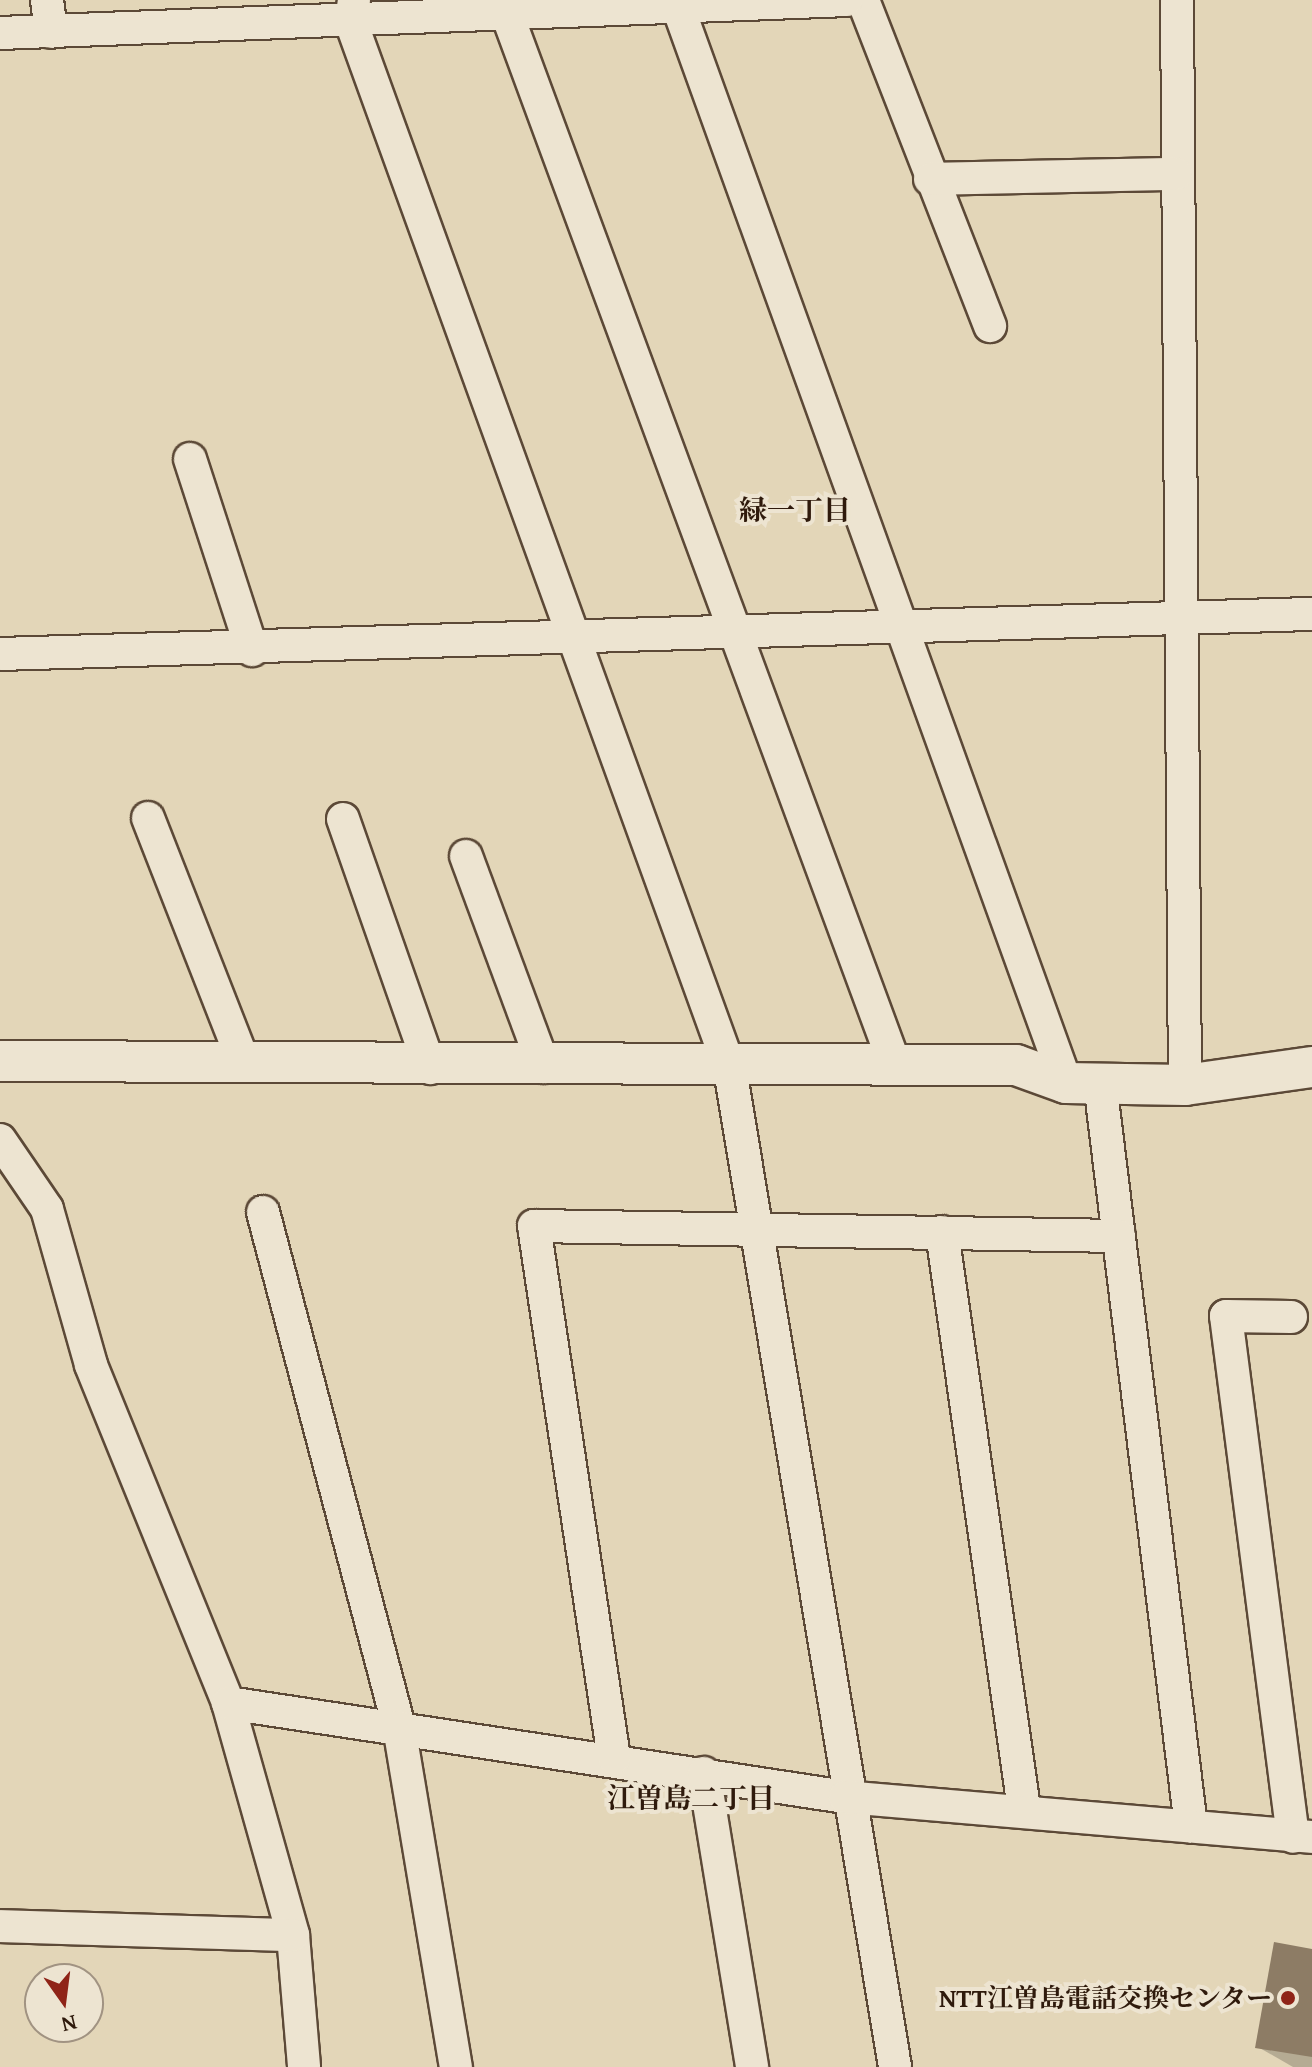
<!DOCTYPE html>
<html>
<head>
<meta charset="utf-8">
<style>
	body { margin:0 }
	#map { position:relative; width:1312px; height:2067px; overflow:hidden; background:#e3d6b8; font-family:"Gentium Book Plus","Noto Serif JP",serif }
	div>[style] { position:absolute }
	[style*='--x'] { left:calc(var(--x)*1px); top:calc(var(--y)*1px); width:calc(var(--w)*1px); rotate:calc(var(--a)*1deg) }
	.shadow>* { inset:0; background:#0003 }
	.building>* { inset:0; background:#8d7c65 }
	.roads { filter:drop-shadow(2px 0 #5c4937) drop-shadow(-2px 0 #5c4937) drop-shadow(0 2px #5c4937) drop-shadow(0 -2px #5c4937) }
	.minor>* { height:32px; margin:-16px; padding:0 16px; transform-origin:16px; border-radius:16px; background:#ede4d1 }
	.tertiary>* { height:40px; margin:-20px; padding:0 20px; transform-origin:20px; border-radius:20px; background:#ede4d1 }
	.dots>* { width:22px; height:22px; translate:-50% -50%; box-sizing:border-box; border:4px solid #ede4d1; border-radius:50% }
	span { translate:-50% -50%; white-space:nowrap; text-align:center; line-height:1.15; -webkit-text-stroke:8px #ede4d1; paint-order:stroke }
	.poi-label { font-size:26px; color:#2f1a0c; font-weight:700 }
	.right { translate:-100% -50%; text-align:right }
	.neighbourhood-label { font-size:28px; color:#2f1a0c; font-weight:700 }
	.north { position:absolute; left:24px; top:1963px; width:80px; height:80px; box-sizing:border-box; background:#ede4d1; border:2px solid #a19382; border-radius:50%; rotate:166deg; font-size:22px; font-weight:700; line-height:32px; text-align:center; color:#2f1a0c }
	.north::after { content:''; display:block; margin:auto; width:28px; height:36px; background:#8f2418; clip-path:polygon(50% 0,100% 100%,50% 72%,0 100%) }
</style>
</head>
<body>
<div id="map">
	<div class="shadow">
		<div style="clip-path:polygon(1312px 1951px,1312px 2067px,1293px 2067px,1258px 2047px)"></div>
	</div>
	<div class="building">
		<div style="clip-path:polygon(1274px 1942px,1312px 1949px,1312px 2057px,1255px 2048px)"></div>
	</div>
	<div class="roads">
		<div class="minor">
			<div style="--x:47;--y:0;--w:32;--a:83"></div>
			<div style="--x:354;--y:0;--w:22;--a:98"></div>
			<div style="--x:351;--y:22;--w:1113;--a:70.1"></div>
			<div style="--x:730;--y:1069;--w:1012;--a:80.61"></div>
			<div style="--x:863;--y:0;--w:350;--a:68.7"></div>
			<div style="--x:1177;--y:0;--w:1085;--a:89.58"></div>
			<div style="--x:678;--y:7;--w:1144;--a:70.17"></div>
			<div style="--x:507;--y:14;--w:1120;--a:69.74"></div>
			<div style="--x:0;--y:33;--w:847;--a:-2.23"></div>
			<div style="--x:930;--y:179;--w:246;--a:-1.2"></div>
			<div style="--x:190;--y:459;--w:201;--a:72"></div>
			<div style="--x:0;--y:654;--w:1313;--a:-1.75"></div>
			<div style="--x:148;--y:818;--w:265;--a:68.6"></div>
			<div style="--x:343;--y:819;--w:264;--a:70.7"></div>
			<div style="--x:466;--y:856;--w:225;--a:69.7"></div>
			<div style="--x:1100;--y:1083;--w:749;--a:83.02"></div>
			<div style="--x:0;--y:1140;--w:83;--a:55.7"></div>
			<div style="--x:47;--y:1209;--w:162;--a:74.2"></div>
			<div style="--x:91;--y:1365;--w:365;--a:67.9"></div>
			<div style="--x:228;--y:1703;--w:241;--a:74.3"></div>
			<div style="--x:293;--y:1935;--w:132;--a:85.2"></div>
			<div style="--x:263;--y:1212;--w:533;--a:75.21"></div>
			<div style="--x:399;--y:1727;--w:345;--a:80.5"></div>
			<div style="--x:942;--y:1232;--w:583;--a:81.91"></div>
			<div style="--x:1291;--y:1317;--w:65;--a:-179.1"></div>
			<div style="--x:1226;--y:1316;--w:525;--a:82.67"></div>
			<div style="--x:228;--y:1703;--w:624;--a:8.66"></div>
			<div style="--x:845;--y:1797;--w:469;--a:4.9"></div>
			<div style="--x:614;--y:1758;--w:538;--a:-98.55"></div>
			<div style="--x:534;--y:1226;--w:585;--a:0.98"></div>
			<div style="--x:704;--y:1773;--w:298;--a:80.7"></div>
			<div style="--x:0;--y:1926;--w:293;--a:1.8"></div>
		</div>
		<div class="tertiary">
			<div style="--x:0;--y:1061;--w:1016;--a:0.23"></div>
			<div style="--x:1016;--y:1065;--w:53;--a:19.8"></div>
			<div style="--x:1066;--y:1083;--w:119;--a:1"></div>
			<div style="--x:1185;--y:1085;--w:128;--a:-8.1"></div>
		</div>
	</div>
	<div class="dots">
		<div style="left:1288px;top:1998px;background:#8f2418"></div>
	</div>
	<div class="poi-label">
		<span class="right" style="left:1272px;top:1998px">NTT江曽島電話交換センター</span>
	</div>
	<div class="neighbourhood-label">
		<span style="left:795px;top:510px">緑一丁目</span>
		<span style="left:691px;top:1798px">江曽島二丁目</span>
	</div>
	<div class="north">N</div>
</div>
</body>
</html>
